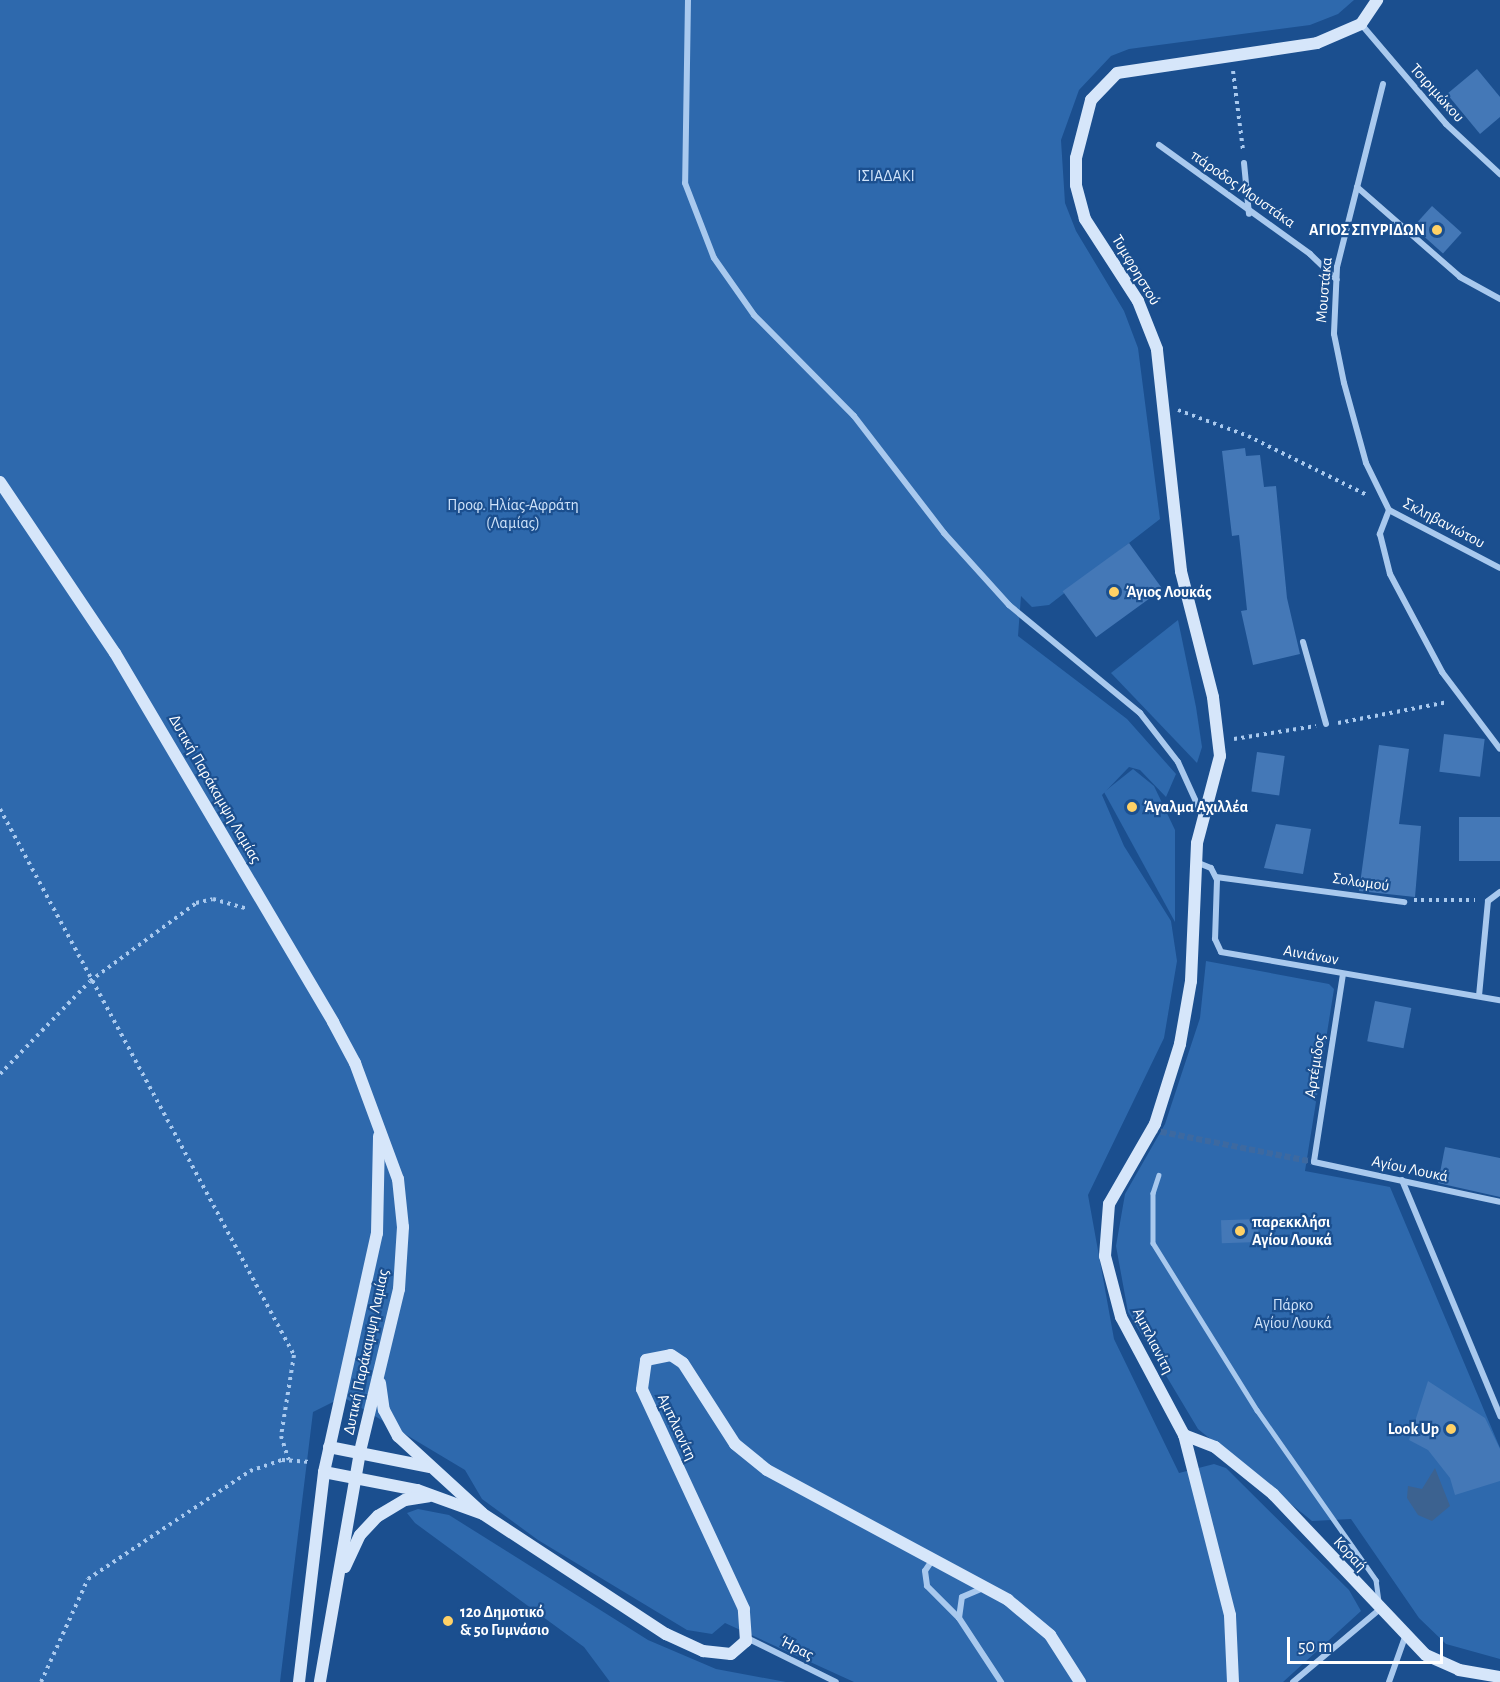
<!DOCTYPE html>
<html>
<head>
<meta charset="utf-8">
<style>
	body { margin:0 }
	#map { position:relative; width:1500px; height:1682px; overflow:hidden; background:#1b4f8f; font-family:"Alegreya Sans",sans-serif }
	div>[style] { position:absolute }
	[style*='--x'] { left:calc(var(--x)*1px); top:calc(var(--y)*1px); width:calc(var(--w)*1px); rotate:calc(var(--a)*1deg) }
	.green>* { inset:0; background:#2e69ad }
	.water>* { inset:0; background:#3c6290 }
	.building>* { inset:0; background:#4478b7; transform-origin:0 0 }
	.street-tunnel>* { height:6px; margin-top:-3px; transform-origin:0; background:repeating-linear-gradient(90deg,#3d69a0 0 6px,transparent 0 9px) }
	.path>* { height:4px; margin-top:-2px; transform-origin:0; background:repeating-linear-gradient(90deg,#a9c9ee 0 3px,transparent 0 7.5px) }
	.lane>* { height:4.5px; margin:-2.25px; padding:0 2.25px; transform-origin:2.25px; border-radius:2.25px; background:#a9c9ee }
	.street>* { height:6px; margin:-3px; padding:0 3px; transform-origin:3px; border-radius:3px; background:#a9c9ee }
	.secondary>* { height:12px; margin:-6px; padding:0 6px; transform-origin:6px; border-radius:6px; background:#d6e6fa }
	.dots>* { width:16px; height:16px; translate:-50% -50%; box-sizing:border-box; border:3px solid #1b4f8f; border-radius:50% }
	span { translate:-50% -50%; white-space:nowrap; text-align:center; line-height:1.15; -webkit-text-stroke:4.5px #1b4f8f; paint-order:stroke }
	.street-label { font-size:16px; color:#fff }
	.park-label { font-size:16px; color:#cfe3fa }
	.poi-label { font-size:16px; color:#fff; font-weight:700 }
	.right { translate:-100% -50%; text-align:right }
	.left { translate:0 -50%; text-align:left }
	.scale { position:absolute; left:1287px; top:1637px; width:156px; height:27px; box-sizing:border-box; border:3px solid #fff; border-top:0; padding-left:8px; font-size:18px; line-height:21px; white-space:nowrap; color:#fff; -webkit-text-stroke:4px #1b4f8f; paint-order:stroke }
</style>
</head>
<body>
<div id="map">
	<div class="green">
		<div style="clip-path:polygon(0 0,1354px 0,1338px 14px,1310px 25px,1129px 49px,1111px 56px,1079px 90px,1061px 140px,1065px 203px,1076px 231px,1124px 311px,1138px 348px,1160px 519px,1049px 605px,1032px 607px,1021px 596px,1018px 636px,1127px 719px,1176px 774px,1166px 797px,1140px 770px,1129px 767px,1102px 795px,1124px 846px,1171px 921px,1177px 961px,1164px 1038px,1088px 1195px,1114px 1339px,1179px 1473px,1214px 1464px,1226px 1468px,1349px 1590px,1361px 1611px,1283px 1682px,854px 1682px,725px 1623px,712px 1634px,687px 1630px,538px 1540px,482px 1499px,465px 1470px,343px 1397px,313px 1412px,280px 1682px,0 1682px)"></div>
		<div style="clip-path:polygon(1178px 620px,1196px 707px,1202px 747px,1197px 763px,1111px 673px)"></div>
		<div style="clip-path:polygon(1133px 769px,1154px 786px,1175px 830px,1175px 922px,1104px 792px)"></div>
		<div style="clip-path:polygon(1206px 961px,1329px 984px,1334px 989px,1305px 1171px,1390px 1187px,1500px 1448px,1500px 1659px,1446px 1644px,1419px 1618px,1351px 1519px,1312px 1521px,1198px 1429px,1128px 1312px,1116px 1246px,1125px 1194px,1165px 1124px,1200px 1018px)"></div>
		<div style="clip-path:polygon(418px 1509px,449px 1515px,648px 1640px,716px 1669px,786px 1682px,610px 1682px,584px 1647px,415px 1523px,407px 1513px)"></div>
	</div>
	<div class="water">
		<div style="clip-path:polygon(1435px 1468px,1450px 1506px,1432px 1521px,1418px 1515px,1407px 1498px,1408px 1486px,1422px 1489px)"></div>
	</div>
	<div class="building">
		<div style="clip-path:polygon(1477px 69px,1500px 97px,1500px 117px,1480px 134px,1447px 94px)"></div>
		<div style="left:1432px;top:206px;width:40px;height:28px;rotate:42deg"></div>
		<div style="clip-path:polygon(1245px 448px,1246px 456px,1260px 455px,1264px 487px,1276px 486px,1287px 598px,1300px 654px,1253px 665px,1241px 611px,1247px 610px,1239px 535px,1232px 536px,1222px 451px)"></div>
		<div style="left:1129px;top:543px;width:57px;height:82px;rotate:54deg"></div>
		<div style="left:1444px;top:734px;width:41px;height:38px;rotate:7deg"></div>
		<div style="clip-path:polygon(1379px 745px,1409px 749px,1399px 824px,1421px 826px,1415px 897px,1359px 891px)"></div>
		<div style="left:1257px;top:752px;width:28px;height:40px;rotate:8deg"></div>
		<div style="left:1500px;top:817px;width:44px;height:41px;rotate:90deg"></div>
		<div style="clip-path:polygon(1276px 824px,1311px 829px,1303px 874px,1264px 868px)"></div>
		<div style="left:1375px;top:1001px;width:37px;height:41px;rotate:11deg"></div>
		<div style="clip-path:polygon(1445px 1147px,1500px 1158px,1500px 1197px,1438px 1183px)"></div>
		<div style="left:1258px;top:1219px;width:23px;height:37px;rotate:88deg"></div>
		<div style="clip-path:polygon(1428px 1381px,1485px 1418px,1500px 1449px,1500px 1481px,1455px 1495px,1450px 1478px,1428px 1450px,1409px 1440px)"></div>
	</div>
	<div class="street-tunnel">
		<div style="--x:1152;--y:1130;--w:165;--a:11.2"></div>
	</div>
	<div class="path">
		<div style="--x:1233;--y:71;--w:80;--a:82.8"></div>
		<div style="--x:1178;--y:410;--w:75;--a:20.4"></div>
		<div style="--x:1248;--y:436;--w:133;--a:26.4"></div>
		<div style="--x:1338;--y:723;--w:112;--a:-10.8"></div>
		<div style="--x:1234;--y:739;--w:83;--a:-9"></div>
		<div style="--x:0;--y:809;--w:620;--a:61.7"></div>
		<div style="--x:294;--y:1355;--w:82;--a:99.1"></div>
		<div style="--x:281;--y:1436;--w:25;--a:72"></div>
		<div style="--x:1414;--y:900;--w:61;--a:0"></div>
		<div style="--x:0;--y:1074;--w:129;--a:-45.9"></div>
		<div style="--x:90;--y:981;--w:132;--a:-36.3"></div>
		<div style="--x:196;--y:903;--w:17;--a:-13"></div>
		<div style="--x:213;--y:899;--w:35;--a:16"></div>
		<div style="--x:41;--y:1682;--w:113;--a:-65.5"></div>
		<div style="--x:88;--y:1579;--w:195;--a:-33.7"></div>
		<div style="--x:250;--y:1471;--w:34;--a:-19"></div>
		<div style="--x:282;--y:1460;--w:29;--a:4"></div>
	</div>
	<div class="lane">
		<div style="--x:1159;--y:1175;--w:19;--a:108"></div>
		<div style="--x:1153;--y:1193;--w:50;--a:90"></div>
		<div style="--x:1153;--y:1243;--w:197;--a:58.1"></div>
		<div style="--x:1257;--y:1410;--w:208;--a:55"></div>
		<div style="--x:1376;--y:1580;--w:21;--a:82"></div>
	</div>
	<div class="street">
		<div style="--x:688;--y:0;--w:183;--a:90.9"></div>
		<div style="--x:685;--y:183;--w:80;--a:68.9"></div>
		<div style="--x:714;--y:258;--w:70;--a:54.9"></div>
		<div style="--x:754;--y:315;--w:142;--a:45.3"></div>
		<div style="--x:854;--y:416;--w:148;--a:52.4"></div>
		<div style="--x:944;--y:533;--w:97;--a:47.9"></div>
		<div style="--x:1009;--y:605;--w:170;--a:39.5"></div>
		<div style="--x:1140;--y:713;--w:62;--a:52.2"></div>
		<div style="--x:1178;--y:762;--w:58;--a:65.6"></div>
		<div style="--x:1361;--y:24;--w:131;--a:49.6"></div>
		<div style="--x:1446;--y:124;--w:74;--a:42.8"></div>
		<div style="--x:1383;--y:84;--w:189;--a:104.1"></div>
		<div style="--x:1337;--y:267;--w:67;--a:92.6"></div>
		<div style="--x:1334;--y:334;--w:50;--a:78.5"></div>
		<div style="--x:1344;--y:383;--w:83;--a:74.6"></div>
		<div style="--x:1366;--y:463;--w:52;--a:63.9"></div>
		<div style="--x:1389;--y:510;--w:125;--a:27.6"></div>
		<div style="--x:1159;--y:145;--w:186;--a:35.8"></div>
		<div style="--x:1310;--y:254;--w:37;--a:44"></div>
		<div style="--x:1244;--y:163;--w:51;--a:84.4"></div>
		<div style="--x:1357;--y:187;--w:137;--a:41.1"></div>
		<div style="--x:1460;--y:277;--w:46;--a:28.8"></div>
		<div style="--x:1389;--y:510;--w:26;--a:111"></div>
		<div style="--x:1380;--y:534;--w:41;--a:76"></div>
		<div style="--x:1390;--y:574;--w:111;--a:62"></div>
		<div style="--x:1442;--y:672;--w:96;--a:53"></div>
		<div style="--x:1303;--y:642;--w:85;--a:74.3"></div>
		<div style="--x:1196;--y:862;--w:16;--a:22"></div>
		<div style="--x:1211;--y:868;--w:13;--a:63"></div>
		<div style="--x:1217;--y:880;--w:59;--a:91.9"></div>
		<div style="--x:1215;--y:939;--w:14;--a:65"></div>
		<div style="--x:1221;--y:952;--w:283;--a:9.8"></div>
		<div style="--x:1216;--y:877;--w:190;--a:7.6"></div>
		<div style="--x:1343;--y:974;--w:190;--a:98.8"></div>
		<div style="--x:1314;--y:1162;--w:190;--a:12.1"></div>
		<div style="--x:1479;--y:996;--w:95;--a:-84.6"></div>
		<div style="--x:1488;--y:901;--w:15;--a:-37"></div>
		<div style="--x:1402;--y:1180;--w:256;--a:67.4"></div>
		<div style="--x:933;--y:1559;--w:14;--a:124"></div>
		<div style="--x:925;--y:1571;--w:15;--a:82"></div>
		<div style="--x:927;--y:1586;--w:45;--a:45"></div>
		<div style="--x:959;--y:1618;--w:77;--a:56.7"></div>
		<div style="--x:959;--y:1618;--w:21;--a:-82"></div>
		<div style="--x:962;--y:1597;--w:23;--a:-23"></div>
		<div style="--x:747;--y:1638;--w:99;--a:26.3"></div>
		<div style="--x:1293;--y:1682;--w:114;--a:-40"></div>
		<div style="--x:1389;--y:1682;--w:48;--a:-70.4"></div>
	</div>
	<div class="secondary">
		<div style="--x:0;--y:482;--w:206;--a:56.1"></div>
		<div style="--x:115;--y:653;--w:429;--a:59.4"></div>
		<div style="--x:333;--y:1022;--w:47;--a:61.8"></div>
		<div style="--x:355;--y:1063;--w:124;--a:69.7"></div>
		<div style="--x:398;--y:1179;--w:48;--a:84.1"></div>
		<div style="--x:403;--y:1227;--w:62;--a:93.7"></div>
		<div style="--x:399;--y:1289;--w:168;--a:103.5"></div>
		<div style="--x:360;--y:1452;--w:233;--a:99.9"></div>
		<div style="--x:380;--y:1383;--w:27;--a:82"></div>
		<div style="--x:384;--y:1410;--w:30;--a:62"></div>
		<div style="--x:398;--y:1436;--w:114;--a:42.5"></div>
		<div style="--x:1184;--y:1435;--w:33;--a:21"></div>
		<div style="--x:1215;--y:1447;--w:75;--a:39"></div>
		<div style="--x:1273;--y:1494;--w:222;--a:46.5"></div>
		<div style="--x:1426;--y:1655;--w:36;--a:24"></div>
		<div style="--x:1459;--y:1670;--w:42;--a:9.7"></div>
		<div style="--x:329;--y:1447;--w:103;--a:11.2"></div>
		<div style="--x:324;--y:1472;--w:95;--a:11"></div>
		<div style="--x:417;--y:1490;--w:70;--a:20"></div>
		<div style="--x:483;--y:1514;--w:219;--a:33.3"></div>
		<div style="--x:666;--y:1634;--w:41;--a:24.7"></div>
		<div style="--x:703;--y:1651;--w:28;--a:6"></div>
		<div style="--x:731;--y:1654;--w:20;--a:-41"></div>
		<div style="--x:746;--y:1641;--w:32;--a:-94"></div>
		<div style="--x:744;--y:1609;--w:242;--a:-114.9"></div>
		<div style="--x:642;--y:1389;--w:29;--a:-82"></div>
		<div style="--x:646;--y:1360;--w:25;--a:-11"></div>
		<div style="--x:671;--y:1355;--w:14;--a:34"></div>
		<div style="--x:683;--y:1363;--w:96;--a:57.3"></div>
		<div style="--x:735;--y:1444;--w:41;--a:39.1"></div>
		<div style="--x:767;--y:1470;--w:274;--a:28.3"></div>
		<div style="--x:1008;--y:1600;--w:55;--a:39.8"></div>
		<div style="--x:1050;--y:1635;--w:56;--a:57.4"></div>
		<div style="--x:345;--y:1567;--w:35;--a:-65"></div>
		<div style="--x:360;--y:1535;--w:26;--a:-47"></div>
		<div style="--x:378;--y:1516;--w:31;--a:-31"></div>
		<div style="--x:405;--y:1500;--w:24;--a:-9"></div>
		<div style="--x:299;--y:1682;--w:211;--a:-83.2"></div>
		<div style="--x:324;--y:1472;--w:245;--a:-77.5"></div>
		<div style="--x:377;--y:1233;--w:97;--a:-88.8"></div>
		<div style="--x:1233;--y:1682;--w:67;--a:-92.6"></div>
		<div style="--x:1230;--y:1615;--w:186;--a:-104.3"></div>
		<div style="--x:1184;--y:1435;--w:134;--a:-118.1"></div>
		<div style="--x:1121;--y:1317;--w:63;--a:-104.7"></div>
		<div style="--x:1105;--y:1256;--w:52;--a:-85.6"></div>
		<div style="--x:1109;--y:1204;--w:92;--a:-60.1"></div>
		<div style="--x:1155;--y:1124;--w:84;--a:-72.6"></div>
		<div style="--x:1180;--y:1044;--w:64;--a:-80.1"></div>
		<div style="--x:1191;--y:981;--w:138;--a:-87.5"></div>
		<div style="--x:1197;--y:843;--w:90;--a:-75.2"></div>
		<div style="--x:1220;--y:756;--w:59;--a:-96.8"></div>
		<div style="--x:1213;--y:697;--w:130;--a:-104.3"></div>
		<div style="--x:1181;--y:571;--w:223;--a:-96.2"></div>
		<div style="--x:1157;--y:349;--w:52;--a:-111.6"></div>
		<div style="--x:1138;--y:301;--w:98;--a:-122.9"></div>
		<div style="--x:1085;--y:219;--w:35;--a:-105"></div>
		<div style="--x:1076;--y:185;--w:27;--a:-90"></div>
		<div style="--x:1076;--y:158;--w:60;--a:-75.5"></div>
		<div style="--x:1091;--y:100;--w:37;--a:-46"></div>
		<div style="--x:1117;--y:73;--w:202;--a:-8.5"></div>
		<div style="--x:1317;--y:43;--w:48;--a:-23.4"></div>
		<div style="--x:1361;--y:24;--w:29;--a:-56"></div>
	</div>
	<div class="dots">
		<div style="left:1437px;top:230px;background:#ffd166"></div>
		<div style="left:1114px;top:592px;background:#ffd166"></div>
		<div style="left:1132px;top:807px;background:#ffd166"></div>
		<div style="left:1240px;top:1231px;background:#ffd166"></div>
		<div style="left:1451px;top:1429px;background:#ffd166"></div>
		<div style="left:448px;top:1621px;background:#ffd166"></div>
	</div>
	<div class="street-label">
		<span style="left:1437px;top:93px;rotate:48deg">Τσιριμώκου</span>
		<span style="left:1243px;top:189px;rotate:35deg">πάροδος Μουστάκα</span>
		<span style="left:1136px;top:270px;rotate:59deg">Τυμφρηστού</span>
		<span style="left:1324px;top:290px;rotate:-85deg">Μουστάκα</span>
		<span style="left:1444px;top:523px;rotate:28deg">Σκληβανιώτου</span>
		<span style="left:215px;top:789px;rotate:60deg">Δυτική Παράκαμψη Λαμίας</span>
		<span style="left:1361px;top:882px;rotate:8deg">Σολωμού</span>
		<span style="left:1311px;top:955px;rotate:10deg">Αινιάνων</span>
		<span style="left:1315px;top:1066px;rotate:-81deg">Αρτέμιδος</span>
		<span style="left:1410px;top:1169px;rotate:12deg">Αγίου Λουκά</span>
		<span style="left:1153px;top:1341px;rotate:63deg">Αμπλιανίτη</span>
		<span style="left:366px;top:1352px;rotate:-78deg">Δυτική Παράκαμψη Λαμίας</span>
		<span style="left:677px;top:1427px;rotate:65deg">Αμπλιανίτη</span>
		<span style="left:1350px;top:1554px;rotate:47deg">Κοραή</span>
		<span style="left:797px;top:1648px;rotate:27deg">Ήρας</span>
	</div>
	<div class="park-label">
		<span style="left:886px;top:176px">ΙΣΙΑΔΑΚΙ</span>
		<span style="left:513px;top:514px">Προφ. Ηλίας-Αφράτη<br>(Λαμίας)</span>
		<span style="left:1293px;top:1314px">Πάρκο<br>Αγίου Λουκά</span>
	</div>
	<div class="poi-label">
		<span class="right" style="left:1425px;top:230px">ΑΓΙΟΣ ΣΠΥΡΙΔΩΝ</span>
		<span class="left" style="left:1126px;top:592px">Άγιος Λουκάς</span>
		<span class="left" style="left:1144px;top:807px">Άγαλμα Αχιλλέα</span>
		<span class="left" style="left:1252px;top:1231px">παρεκκλήσι<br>Αγίου Λουκά</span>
		<span class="right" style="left:1439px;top:1429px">Look Up</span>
		<span class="left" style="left:460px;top:1621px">12ο Δημοτικό<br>&amp; 5ο Γυμνάσιο</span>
	</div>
	<div class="scale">50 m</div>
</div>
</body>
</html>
